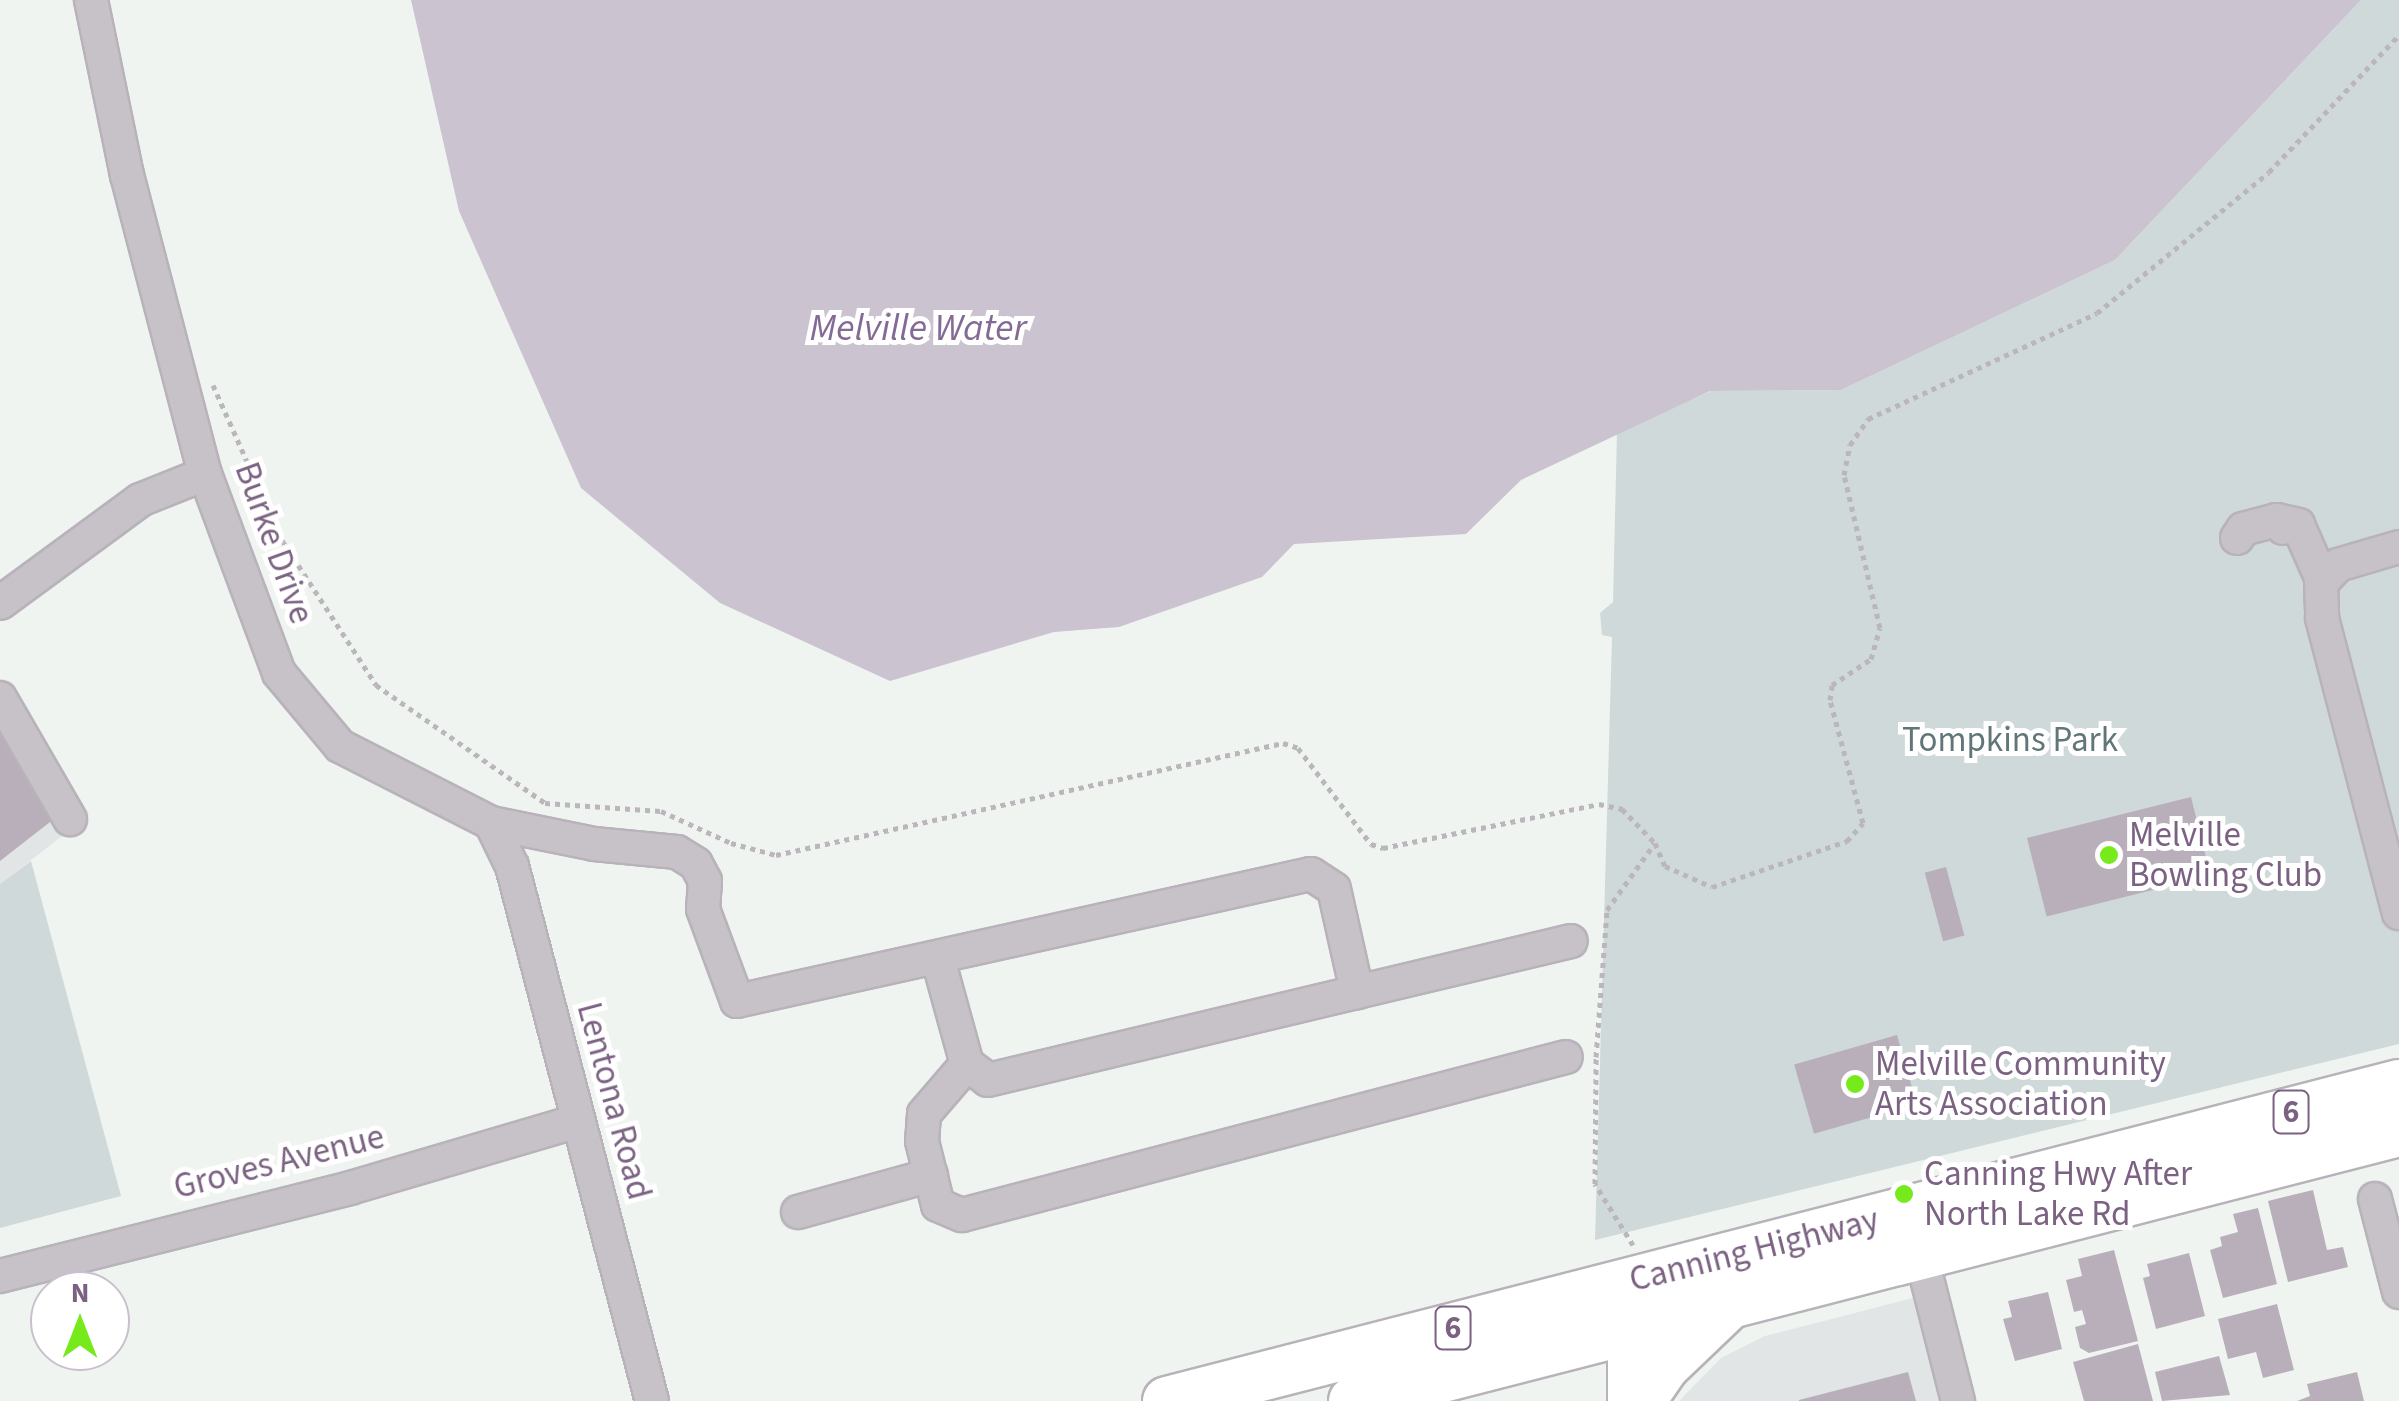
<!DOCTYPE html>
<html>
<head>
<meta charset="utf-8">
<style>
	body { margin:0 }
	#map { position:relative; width:2399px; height:1401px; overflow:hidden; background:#f0f4f1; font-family:"Source Sans 3",sans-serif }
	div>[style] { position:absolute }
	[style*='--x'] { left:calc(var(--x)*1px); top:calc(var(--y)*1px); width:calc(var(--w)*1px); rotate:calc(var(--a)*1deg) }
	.built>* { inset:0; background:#e2e5e5 }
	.green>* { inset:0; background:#cfd9d9 }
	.water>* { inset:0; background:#cbc3d0 }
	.building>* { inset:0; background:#b8afbb; transform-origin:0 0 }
	.path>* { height:5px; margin-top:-2.5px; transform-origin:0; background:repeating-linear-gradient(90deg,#bbb6bc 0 5px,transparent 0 10px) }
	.roads { filter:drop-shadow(2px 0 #b8b2ba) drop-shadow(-2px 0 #b8b2ba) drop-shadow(0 2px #b8b2ba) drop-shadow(0 -2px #b8b2ba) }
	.minor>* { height:32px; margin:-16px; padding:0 16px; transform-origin:16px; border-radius:16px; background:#c7c1c8 }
	.major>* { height:40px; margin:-20px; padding:0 20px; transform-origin:20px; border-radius:20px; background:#fff }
	.highway>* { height:48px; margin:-24px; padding:0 24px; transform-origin:24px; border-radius:24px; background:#fff }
	.dots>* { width:28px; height:28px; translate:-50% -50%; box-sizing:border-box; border:5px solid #fff; border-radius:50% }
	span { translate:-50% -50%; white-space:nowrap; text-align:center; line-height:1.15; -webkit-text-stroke:10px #fff; paint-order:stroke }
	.shield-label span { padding:2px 8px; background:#fff; border:2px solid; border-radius:8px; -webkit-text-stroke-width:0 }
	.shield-label { font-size:32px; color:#7b6282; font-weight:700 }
	.street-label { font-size:35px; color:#7b6282 }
	.park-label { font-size:35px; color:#617679 }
	.poi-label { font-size:35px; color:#7b6282 }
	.left { translate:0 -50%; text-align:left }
	.water-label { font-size:38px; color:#846b95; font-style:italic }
	.north { position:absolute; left:30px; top:1271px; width:100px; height:100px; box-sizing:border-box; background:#fff; border:2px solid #cac0cd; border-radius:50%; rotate:0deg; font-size:28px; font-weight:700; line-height:40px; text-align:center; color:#7b6282 }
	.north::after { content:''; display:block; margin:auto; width:35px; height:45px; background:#76ea1a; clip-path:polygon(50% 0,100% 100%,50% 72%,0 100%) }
</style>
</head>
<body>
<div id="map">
	<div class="built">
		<div style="clip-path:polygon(0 683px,79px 823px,0 884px)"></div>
		<div style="clip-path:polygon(1913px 1298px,1946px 1401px,1679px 1401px,1721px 1358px,1765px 1336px)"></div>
	</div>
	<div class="green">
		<div style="clip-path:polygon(2361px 0,2399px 0,2399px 1044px,1595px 1240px,1612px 637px,1602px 635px,1600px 613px,1613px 602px,1617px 432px,1711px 391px,1841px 390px,2115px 260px)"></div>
		<div style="clip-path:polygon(31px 861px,121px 1196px,0 1228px,0 884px)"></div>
	</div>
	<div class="water">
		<div style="clip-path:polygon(411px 0,2361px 0,2115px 260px,1841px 390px,1710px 391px,1521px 480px,1466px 534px,1294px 544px,1262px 577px,1119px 627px,1054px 632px,890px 681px,720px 603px,581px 488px,459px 211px)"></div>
	</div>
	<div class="building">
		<div style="clip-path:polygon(0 718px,59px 815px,0 861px)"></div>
		<div style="left:2191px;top:797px;width:81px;height:169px;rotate:76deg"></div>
		<div style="left:1946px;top:867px;width:71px;height:22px;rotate:75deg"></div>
		<div style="left:1897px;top:1035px;width:72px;height:107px;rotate:74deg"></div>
		<div style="clip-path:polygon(2313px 1190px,2327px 1250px,2343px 1247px,2348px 1267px,2288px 1282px,2268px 1201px)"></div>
		<div style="clip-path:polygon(2258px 1208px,2277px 1284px,2223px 1298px,2210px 1250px,2222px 1246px,2220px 1237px,2238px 1232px,2233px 1214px)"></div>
		<div style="clip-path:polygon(2114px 1250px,2138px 1341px,2089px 1353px,2080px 1348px,2075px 1327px,2086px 1324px,2082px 1310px,2074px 1312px,2066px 1280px,2082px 1276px,2078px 1259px)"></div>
		<div style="clip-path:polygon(2189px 1253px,2205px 1316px,2156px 1329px,2143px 1278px,2150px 1276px,2147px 1264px)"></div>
		<div style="clip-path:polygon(2048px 1292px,2062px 1349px,2015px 1361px,2003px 1319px,2012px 1317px,2008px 1301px)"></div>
		<div style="clip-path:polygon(2277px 1304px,2294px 1370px,2263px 1378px,2256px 1352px,2228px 1359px,2218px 1319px)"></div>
		<div style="clip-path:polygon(2138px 1344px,2153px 1401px,2084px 1401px,2073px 1362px)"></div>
		<div style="clip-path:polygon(2219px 1356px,2230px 1395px,2162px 1401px,2155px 1372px)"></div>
		<div style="clip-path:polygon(1908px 1372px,1916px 1401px,1799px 1401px,1799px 1400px)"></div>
		<div style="clip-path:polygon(2357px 1372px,2364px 1401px,2297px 1401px,2310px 1396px,2307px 1384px)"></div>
	</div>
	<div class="path">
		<div style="--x:213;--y:385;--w:170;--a:66"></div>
		<div style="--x:282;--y:540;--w:173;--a:57"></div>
		<div style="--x:376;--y:685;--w:206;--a:34.9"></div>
		<div style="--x:545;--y:803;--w:116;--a:3.9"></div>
		<div style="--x:661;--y:811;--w:77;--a:24.6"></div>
		<div style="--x:731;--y:843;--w:47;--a:14.9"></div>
		<div style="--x:776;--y:855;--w:519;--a:-12.46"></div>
		<div style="--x:1283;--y:743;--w:16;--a:18"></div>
		<div style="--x:1298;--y:748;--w:121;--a:52.8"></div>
		<div style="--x:1371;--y:844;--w:13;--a:18"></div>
		<div style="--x:1383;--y:848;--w:220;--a:-11.5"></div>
		<div style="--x:1599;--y:804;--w:24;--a:12"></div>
		<div style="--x:1622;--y:809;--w:47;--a:45.9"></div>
		<div style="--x:1655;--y:843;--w:25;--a:67"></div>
		<div style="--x:1665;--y:866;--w:51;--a:24.1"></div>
		<div style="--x:1712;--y:887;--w:143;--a:-18.8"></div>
		<div style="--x:1847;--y:841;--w:24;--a:-48"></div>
		<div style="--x:1863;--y:823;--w:127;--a:-105"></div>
		<div style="--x:1830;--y:700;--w:15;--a:-82"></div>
		<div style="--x:1832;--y:685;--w:47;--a:-33.7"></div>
		<div style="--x:1871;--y:659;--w:32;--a:-74"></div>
		<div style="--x:1880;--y:628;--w:157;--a:-103.2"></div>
		<div style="--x:1844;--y:475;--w:31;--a:-79"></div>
		<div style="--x:1850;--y:445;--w:32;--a:-55"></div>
		<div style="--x:1868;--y:419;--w:252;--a:-24.8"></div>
		<div style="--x:2097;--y:313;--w:222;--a:-39.3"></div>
		<div style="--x:2269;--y:172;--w:189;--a:-46.5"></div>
		<div style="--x:1633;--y:1245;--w:72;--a:-121.9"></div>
		<div style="--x:1595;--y:1184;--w:127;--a:-89.5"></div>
		<div style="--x:1596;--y:1057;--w:147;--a:-85.7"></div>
		<div style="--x:1607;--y:910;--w:82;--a:-54.4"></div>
	</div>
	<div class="roads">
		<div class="minor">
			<div style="--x:91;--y:0;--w:179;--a:78.4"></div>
			<div style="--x:127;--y:175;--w:309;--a:75.4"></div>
			<div style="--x:205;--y:474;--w:212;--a:69.6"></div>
			<div style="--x:279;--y:673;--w:95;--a:50.1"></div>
			<div style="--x:340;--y:746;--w:169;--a:27"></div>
			<div style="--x:491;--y:823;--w:105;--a:11.5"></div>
			<div style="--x:594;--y:844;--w:83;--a:5.5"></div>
			<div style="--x:677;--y:852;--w:22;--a:32"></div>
			<div style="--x:696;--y:864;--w:19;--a:62"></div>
			<div style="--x:705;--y:881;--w:28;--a:94"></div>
			<div style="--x:703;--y:909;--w:98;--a:69.7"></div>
			<div style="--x:737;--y:1001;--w:588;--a:-12.48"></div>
			<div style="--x:1311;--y:874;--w:27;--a:33"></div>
			<div style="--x:1334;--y:889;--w:106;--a:77.4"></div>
			<div style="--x:2277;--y:520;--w:22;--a:13"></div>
			<div style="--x:2298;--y:525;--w:62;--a:66.3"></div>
			<div style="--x:2237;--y:538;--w:11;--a:-56"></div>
			<div style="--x:2243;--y:529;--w:35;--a:-15"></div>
			<div style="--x:2277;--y:520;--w:10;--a:53"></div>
			<div style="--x:2399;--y:547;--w:64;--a:163.6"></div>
			<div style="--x:2338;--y:565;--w:25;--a:133"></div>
			<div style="--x:2321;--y:583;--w:35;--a:88"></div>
			<div style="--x:2322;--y:618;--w:305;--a:75.4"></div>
			<div style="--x:0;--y:603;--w:174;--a:-36.3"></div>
			<div style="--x:140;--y:500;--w:70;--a:-21.8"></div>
			<div style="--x:0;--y:698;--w:140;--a:60"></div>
			<div style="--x:491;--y:823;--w:48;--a:64"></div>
			<div style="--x:512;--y:866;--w:553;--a:75.34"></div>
			<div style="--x:938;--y:959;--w:109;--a:74.6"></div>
			<div style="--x:967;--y:1064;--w:26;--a:37"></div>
			<div style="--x:988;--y:1080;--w:599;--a:-13.41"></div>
			<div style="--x:967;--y:1064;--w:66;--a:130.7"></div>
			<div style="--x:924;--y:1114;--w:27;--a:94"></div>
			<div style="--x:922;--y:1141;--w:66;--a:76"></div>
			<div style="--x:938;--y:1205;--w:26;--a:23"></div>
			<div style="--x:962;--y:1215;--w:624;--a:-14.66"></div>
			<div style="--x:2375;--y:1199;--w:96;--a:75.5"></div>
			<div style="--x:798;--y:1212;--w:138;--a:-15.5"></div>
			<div style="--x:1921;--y:1255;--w:151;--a:75.8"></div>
			<div style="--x:0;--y:1276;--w:361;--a:-14.1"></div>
			<div style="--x:350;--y:1188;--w:237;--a:-16.4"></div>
		</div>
		<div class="major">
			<div style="--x:1628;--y:1300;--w:101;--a:90"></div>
		</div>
		<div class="highway">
			<div style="--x:1167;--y:1401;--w:1272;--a:-14.43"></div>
			<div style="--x:1353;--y:1401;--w:1080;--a:-14.42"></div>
			<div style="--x:1641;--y:1401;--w:42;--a:-55.6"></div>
			<div style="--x:1665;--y:1366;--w:86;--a:-43.6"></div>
		</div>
	</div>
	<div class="dots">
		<div style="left:2109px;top:855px;background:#76ea1a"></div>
		<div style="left:1855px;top:1084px;background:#76ea1a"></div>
		<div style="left:1904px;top:1194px;background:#76ea1a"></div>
	</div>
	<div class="shield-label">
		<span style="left:2291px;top:1112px">6</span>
		<span style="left:1453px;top:1328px">6</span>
	</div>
	<div class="street-label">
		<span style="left:274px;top:543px;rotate:70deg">Burke Drive</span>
		<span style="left:614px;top:1101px;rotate:75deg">Lentona Road</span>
		<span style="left:279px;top:1162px;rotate:-14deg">Groves Avenue</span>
		<span style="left:1754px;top:1250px;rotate:-14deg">Canning Highway</span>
	</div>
	<div class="park-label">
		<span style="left:2010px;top:740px">Tompkins Park</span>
	</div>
	<div class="poi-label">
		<span class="left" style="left:2129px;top:855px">Melville<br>Bowling Club</span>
		<span class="left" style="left:1875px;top:1084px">Melville Community<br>Arts Association</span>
		<span class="left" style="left:1924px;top:1194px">Canning Hwy After<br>North Lake Rd</span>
	</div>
	<div class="water-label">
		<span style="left:918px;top:329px">Melville Water</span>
	</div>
	<div class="north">N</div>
</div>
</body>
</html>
